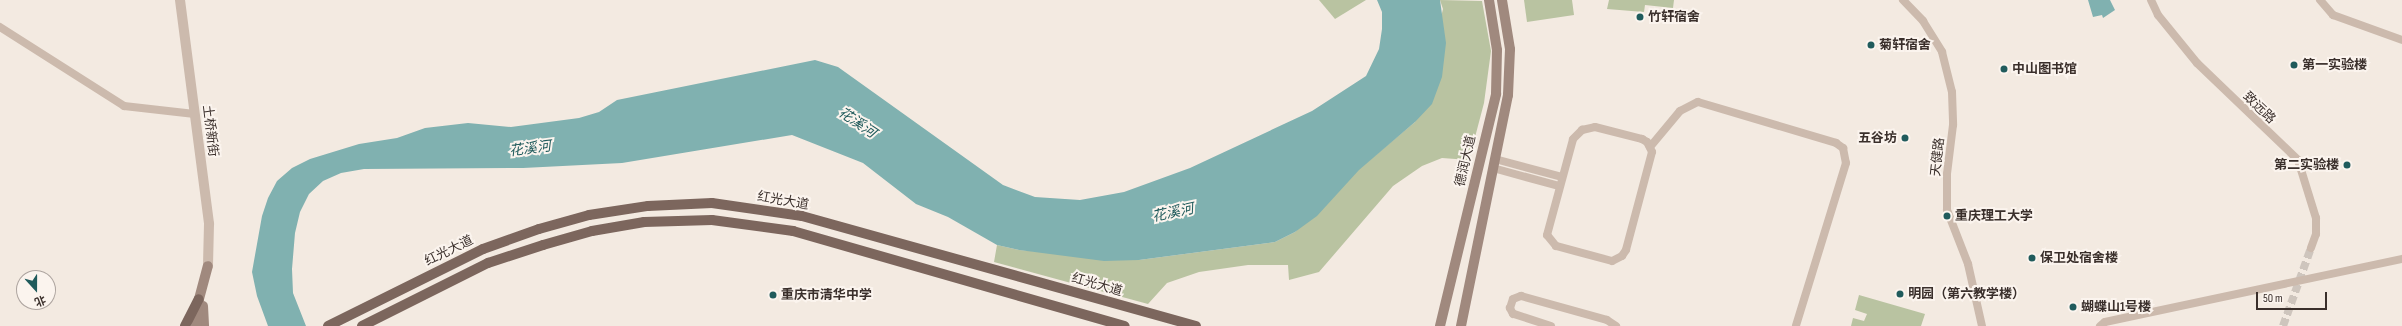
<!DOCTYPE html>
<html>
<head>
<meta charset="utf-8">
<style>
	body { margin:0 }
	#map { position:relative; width:2402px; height:326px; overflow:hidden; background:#f3eae1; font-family:"Sofia Sans Condensed","Noto Sans SC",sans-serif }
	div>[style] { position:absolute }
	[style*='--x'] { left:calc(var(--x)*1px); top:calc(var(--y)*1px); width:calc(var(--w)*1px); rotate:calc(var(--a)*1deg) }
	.green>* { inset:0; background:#b9c3a1 }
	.water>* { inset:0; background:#80b1b0 }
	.minor-tunnel>* { height:8px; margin-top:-4px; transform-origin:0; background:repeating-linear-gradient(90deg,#cec5bd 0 8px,transparent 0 12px) }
	.minor>* { height:8px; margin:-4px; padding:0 4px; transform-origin:4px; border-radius:4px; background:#ccbaad }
	.tertiary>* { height:10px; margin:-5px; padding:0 5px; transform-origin:5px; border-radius:5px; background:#ccbaad }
	.secondary>* { height:10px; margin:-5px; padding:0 5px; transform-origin:5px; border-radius:5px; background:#a0897e }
	.primary>* { height:10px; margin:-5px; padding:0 5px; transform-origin:5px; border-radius:5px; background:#7c665d }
	.dots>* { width:11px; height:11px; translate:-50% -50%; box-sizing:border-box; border:2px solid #fbf4ee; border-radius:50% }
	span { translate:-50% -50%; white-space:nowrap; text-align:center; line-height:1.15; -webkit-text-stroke:4px #fbf4ee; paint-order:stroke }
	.poi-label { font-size:13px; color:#3a2f2b; font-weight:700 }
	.left { translate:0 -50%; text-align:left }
	.right { translate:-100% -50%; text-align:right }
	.street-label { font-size:13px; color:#3a2f2b }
	.water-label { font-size:14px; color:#205b5c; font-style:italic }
	.north { position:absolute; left:16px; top:270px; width:40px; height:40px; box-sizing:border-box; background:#fbf4ee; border:1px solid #aea5a0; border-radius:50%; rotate:159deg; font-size:11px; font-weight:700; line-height:16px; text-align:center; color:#3a2f2b }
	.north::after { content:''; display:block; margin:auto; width:14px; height:18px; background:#205b5c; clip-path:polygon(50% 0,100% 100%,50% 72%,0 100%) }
	.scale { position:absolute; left:2256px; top:292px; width:71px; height:18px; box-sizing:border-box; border:2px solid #3a2f2b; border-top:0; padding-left:5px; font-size:12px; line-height:14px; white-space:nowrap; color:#3a2f2b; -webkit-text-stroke:3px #fbf4ee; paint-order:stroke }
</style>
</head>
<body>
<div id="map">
	<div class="green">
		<div style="clip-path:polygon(1319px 0,1366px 0,1335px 19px)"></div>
		<div style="clip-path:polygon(1440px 0,1482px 1px,1491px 51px,1484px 103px,1469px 160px,1442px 158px,1422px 166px,1393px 186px,1319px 272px,1289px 280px,1288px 265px,1248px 265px,1199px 272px,1167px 283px,1148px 304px,994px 262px,997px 245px,1019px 250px,1139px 260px,1275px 242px,1295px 232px,1359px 169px,1415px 122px,1443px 9px)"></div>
		<div style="clip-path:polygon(1524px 0,1572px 0,1574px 15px,1527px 22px)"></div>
		<div style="clip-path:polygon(1609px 0,1674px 0,1673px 8px,1645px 5px,1644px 12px,1607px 9px)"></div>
		<div style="clip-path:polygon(1859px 295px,1925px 314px,1921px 326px,1851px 326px,1853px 318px,1864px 321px,1867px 314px,1855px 310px)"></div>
	</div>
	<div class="water">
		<div style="clip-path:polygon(1377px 0,1440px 0,1446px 43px,1442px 77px,1432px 104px,1415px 122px,1359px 170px,1317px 216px,1295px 232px,1275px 242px,1139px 260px,1104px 261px,1019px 250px,997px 245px,948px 217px,916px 204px,863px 163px,792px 135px,622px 163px,523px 168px,364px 169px,341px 173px,323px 181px,309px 194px,300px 212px,295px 233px,292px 269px,293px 293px,306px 326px,268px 326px,257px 296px,252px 272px,262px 216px,268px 198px,277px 181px,292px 168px,310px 159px,359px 144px,397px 138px,425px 128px,468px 123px,511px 127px,579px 118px,599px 112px,617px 100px,815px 60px,838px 67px,1003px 185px,1035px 197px,1080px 200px,1124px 192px,1190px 168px,1312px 111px,1366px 76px,1379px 49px,1382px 29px,1382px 12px)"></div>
		<div style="clip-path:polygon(2088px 0,2110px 0,2115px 10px,2103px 18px,2102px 15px,2093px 17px)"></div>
	</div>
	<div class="minor-tunnel">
		<div style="--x:2283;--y:326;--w:83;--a:-70.3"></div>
	</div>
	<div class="minor">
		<div style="--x:1903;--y:0;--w:29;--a:46"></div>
		<div style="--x:1923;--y:21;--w:36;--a:58"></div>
		<div style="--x:1942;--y:52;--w:41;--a:76"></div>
		<div style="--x:1952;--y:92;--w:33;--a:88"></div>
		<div style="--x:1953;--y:125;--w:49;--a:97"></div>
		<div style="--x:1947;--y:174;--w:36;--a:90"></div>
		<div style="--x:1947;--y:210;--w:58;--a:68.7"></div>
		<div style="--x:1968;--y:264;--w:64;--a:77.3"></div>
		<div style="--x:2151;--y:0;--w:17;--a:65"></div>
		<div style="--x:2158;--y:15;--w:62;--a:50.9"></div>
		<div style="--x:2197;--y:63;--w:140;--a:43.8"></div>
		<div style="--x:2298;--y:160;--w:61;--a:72.8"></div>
		<div style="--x:2316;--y:218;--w:16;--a:90"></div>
		<div style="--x:2316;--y:234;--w:15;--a:110"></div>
		<div style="--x:2320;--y:0;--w:20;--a:49"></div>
		<div style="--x:2333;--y:15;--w:73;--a:19.9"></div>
		<div style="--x:0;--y:27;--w:147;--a:32.5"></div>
		<div style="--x:124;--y:106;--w:71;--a:6.4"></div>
		<div style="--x:1595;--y:127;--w:49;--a:14.3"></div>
		<div style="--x:1642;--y:139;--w:6;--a:31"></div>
		<div style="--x:1647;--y:142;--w:11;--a:63"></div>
		<div style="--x:1652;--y:152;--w:101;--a:104.9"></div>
		<div style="--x:1626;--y:250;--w:7;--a:124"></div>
		<div style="--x:1622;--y:256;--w:11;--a:153"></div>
		<div style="--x:1612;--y:261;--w:58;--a:-165"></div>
		<div style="--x:1556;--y:246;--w:14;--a:-129"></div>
		<div style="--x:1547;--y:235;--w:99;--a:-74.8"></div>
		<div style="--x:1573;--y:139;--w:13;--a:-45"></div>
		<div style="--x:1582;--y:130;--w:13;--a:-13"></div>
		<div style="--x:1650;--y:147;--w:47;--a:-50.2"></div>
		<div style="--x:1680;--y:111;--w:20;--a:-27"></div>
		<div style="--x:1698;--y:102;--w:144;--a:16.5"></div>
		<div style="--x:1836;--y:143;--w:9;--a:36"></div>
		<div style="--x:1843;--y:148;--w:15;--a:79"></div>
		<div style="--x:1846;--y:163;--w:170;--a:107.1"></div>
		<div style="--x:1495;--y:159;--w:69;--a:15"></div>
		<div style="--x:1493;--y:168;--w:68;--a:15.3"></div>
		<div style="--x:1551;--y:326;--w:40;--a:-162"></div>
		<div style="--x:1513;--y:314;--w:7;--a:-117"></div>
		<div style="--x:1510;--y:308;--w:9;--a:-72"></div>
		<div style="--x:1513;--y:299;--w:9;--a:-21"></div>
		<div style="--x:1521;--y:296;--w:89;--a:15.6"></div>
		<div style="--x:1607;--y:320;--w:11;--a:34"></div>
		<div style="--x:2100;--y:326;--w:6;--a:-39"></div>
		<div style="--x:2105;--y:322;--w:304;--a:-12"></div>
	</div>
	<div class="tertiary">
		<div style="--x:180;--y:0;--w:226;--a:82.6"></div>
		<div style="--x:209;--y:224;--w:42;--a:91.4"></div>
	</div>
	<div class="secondary">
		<div style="--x:203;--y:306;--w:20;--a:87"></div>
		<div style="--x:196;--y:326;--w:27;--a:-84"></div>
		<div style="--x:199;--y:299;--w:34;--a:-75"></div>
		<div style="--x:1440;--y:326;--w:239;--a:-76.4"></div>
		<div style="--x:1496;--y:94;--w:44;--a:-88.7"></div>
		<div style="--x:1497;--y:50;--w:51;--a:-99.1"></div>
		<div style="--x:1461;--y:326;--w:236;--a:-78.5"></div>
		<div style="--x:1508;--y:95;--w:46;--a:-87.5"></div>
		<div style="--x:1510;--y:49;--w:50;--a:-99.3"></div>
	</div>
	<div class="primary">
		<div style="--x:185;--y:326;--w:30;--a:-63"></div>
		<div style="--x:328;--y:326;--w:173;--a:-26.4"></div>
		<div style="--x:483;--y:249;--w:59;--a:-19.7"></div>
		<div style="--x:539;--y:229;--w:52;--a:-15.6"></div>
		<div style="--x:589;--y:215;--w:60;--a:-8.7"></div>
		<div style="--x:648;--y:206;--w:64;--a:-2.7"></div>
		<div style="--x:712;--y:203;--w:91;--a:8.2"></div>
		<div style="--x:802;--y:216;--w:409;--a:15.6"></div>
		<div style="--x:362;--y:326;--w:141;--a:-26.6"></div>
		<div style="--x:488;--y:263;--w:58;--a:-18.1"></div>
		<div style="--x:543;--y:245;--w:51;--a:-15.9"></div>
		<div style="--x:592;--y:231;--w:53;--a:-9.8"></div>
		<div style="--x:644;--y:222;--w:68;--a:-1.7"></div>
		<div style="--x:712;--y:220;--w:82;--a:7.7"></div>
		<div style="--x:793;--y:231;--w:345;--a:16"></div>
	</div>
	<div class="dots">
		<div style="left:1640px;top:17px;background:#205b5c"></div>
		<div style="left:1871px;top:45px;background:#205b5c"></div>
		<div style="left:2294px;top:65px;background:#205b5c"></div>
		<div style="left:2004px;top:69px;background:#205b5c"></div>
		<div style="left:1905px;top:138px;background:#205b5c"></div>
		<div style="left:2347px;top:165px;background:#205b5c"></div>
		<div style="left:1947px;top:216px;background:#205b5c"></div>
		<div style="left:2032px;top:258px;background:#205b5c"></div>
		<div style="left:1900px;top:294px;background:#205b5c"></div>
		<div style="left:773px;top:295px;background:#205b5c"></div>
		<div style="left:2073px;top:307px;background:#205b5c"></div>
	</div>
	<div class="poi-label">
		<span class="left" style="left:1648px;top:17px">竹轩宿舍</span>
		<span class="left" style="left:1879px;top:45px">菊轩宿舍</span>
		<span class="left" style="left:2302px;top:65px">第一实验楼</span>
		<span class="left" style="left:2012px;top:69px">中山图书馆</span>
		<span class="right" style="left:1897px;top:138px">五谷坊</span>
		<span class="right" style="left:2339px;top:165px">第二实验楼</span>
		<span class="left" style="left:1955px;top:216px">重庆理工大学</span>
		<span class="left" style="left:2040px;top:258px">保卫处宿舍楼</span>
		<span class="left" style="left:1908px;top:294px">明园（第六教学楼）</span>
		<span class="left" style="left:781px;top:295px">重庆市清华中学</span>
		<span class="left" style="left:2081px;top:307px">蝴蝶山1号楼</span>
	</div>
	<div class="street-label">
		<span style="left:2259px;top:108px;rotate:44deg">致远路</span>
		<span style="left:210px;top:131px;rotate:83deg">土桥新街</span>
		<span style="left:1938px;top:157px;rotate:-84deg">天健路</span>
		<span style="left:1466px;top:161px;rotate:-77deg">德润大道</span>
		<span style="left:783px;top:201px;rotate:10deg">红光大道</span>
		<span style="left:449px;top:251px;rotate:-26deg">红光大道</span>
		<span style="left:1097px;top:285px;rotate:16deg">红光大道</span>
	</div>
	<div class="water-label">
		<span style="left:857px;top:123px;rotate:34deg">花溪河</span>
		<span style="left:530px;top:149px;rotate:-7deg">花溪河</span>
		<span style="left:1173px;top:213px;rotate:-12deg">花溪河</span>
	</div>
	<div class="north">北</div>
	<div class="scale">50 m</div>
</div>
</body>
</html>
